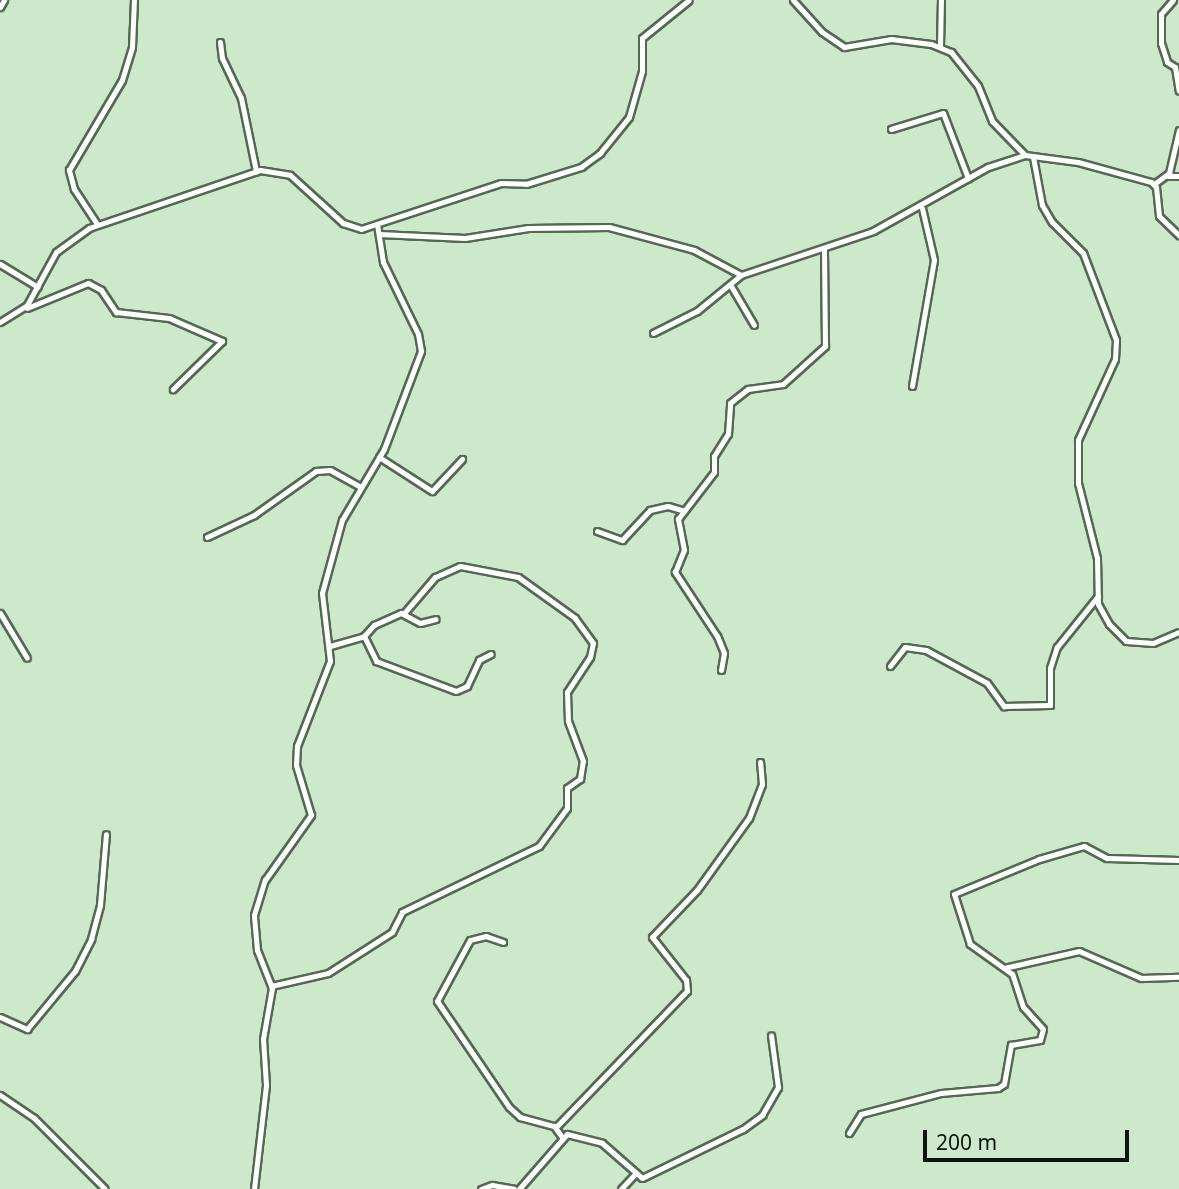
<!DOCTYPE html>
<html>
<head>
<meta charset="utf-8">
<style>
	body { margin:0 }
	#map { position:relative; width:1179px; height:1189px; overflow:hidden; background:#cee8cb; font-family:"Noto Sans",sans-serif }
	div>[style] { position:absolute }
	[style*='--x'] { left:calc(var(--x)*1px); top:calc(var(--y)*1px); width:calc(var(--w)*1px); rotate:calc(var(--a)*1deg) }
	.roads { filter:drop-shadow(2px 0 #536a51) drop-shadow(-2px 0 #536a51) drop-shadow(0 2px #536a51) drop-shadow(0 -2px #536a51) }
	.street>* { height:5px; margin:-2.5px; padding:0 2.5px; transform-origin:2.5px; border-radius:2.5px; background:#fff }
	span { translate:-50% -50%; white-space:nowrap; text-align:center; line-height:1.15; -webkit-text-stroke:5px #cee8cb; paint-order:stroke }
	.scale { position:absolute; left:923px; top:1130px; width:206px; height:32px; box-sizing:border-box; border:4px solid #0c150b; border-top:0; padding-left:9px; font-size:21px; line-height:24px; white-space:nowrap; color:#0c150b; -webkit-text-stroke:5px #cee8cb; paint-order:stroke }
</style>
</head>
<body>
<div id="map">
	<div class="roads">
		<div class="street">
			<div style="--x:793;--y:0;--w:43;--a:47.8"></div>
			<div style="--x:822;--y:32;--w:27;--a:34"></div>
			<div style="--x:844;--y:47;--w:48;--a:-9.7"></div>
			<div style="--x:891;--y:39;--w:40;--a:7.1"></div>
			<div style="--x:931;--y:44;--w:22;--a:22"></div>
			<div style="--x:951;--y:52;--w:43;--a:51.5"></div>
			<div style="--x:978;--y:86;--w:38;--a:68"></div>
			<div style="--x:992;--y:121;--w:47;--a:45.9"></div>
			<div style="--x:1173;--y:0;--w:18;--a:131"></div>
			<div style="--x:1161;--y:14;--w:29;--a:90"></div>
			<div style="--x:1161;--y:43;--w:20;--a:72"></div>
			<div style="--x:1167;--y:62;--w:9;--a:32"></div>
			<div style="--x:1175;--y:67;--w:24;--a:81"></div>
			<div style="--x:0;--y:7;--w:8;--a:-60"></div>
			<div style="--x:220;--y:42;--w:16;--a:83"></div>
			<div style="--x:222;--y:58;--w:44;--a:64.6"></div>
			<div style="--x:241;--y:98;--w:75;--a:78.4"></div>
			<div style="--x:940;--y:46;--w:46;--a:-88.8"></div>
			<div style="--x:891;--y:129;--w:54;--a:-17.1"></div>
			<div style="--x:943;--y:113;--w:70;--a:69"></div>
			<div style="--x:1033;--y:157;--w:49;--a:79.4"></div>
			<div style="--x:1042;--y:205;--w:20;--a:60"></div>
			<div style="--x:1052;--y:222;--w:44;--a:45"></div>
			<div style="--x:1083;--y:253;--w:93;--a:69.2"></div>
			<div style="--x:1116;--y:340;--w:19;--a:93"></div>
			<div style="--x:1115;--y:359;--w:89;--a:114.6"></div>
			<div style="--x:1078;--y:440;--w:43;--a:90"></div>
			<div style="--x:1078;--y:483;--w:77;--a:75.8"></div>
			<div style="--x:1097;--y:558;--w:46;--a:88.8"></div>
			<div style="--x:1098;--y:604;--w:23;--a:61"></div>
			<div style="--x:1109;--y:624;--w:24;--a:45"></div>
			<div style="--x:1126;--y:641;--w:27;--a:4"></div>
			<div style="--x:1153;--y:643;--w:28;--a:-23"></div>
			<div style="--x:1168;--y:176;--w:11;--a:0"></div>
			<div style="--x:1154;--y:184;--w:19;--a:-36"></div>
			<div style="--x:1169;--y:173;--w:44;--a:-76.9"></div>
			<div style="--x:97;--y:224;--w:42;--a:-123.3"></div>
			<div style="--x:74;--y:189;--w:20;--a:-105"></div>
			<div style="--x:69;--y:170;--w:104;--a:-59.5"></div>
			<div style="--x:122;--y:80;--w:34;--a:-73"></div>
			<div style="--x:132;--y:47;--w:47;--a:-87.6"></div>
			<div style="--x:379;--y:234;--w:86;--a:2.7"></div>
			<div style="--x:465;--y:238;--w:64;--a:-9"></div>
			<div style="--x:528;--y:228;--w:81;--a:-0.7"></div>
			<div style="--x:609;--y:227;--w:88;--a:15.1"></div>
			<div style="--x:694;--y:250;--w:53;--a:28"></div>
			<div style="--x:741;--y:275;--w:139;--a:-18.4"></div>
			<div style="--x:873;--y:231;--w:132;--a:-29.1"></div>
			<div style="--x:988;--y:167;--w:39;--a:-18"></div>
			<div style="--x:1025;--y:155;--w:53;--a:7.5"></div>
			<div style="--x:1078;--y:162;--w:76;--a:15.3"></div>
			<div style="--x:1151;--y:182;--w:7;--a:45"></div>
			<div style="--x:1156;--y:187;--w:29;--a:84"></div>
			<div style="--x:1159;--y:216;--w:28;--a:44"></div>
			<div style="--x:0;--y:264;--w:44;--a:31.2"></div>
			<div style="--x:731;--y:286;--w:45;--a:59.5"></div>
			<div style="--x:27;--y:308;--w:66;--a:-22.3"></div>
			<div style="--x:88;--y:283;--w:15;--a:28"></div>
			<div style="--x:101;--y:290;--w:27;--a:56"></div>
			<div style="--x:116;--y:312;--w:53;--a:6.5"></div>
			<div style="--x:169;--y:318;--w:58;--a:23.5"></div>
			<div style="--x:222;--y:341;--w:69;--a:135.6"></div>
			<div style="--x:0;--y:322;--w:32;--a:-32"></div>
			<div style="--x:27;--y:305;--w:60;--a:-61.3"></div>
			<div style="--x:56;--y:252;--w:41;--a:-36"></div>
			<div style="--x:89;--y:228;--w:181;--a:-18.7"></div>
			<div style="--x:260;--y:170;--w:30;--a:9"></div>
			<div style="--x:290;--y:175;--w:72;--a:42.2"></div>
			<div style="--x:343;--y:223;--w:19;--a:18"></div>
			<div style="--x:361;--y:229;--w:147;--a:-18.2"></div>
			<div style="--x:501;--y:183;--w:25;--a:2"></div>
			<div style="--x:526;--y:184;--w:58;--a:-17.2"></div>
			<div style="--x:581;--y:167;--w:24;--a:-36"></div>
			<div style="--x:600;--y:153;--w:46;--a:-51.1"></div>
			<div style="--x:629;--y:117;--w:48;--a:-74.2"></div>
			<div style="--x:642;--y:71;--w:33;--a:-90"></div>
			<div style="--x:642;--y:38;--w:60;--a:-39"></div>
			<div style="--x:653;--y:333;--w:49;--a:-26.6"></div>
			<div style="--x:697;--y:311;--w:57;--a:-39.3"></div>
			<div style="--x:912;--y:386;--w:128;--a:-80.1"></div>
			<div style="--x:934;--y:260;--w:53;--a:-103"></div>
			<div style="--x:379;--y:457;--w:63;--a:32.7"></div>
			<div style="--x:432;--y:491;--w:44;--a:-46.8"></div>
			<div style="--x:597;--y:531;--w:27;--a:20"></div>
			<div style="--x:622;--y:540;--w:41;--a:-47"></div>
			<div style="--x:650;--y:510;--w:18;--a:-13"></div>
			<div style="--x:668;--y:506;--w:17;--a:17"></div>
			<div style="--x:207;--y:537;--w:52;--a:-25.1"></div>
			<div style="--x:254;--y:515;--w:76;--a:-35.4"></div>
			<div style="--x:316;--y:471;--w:14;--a:-4"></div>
			<div style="--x:330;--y:470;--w:33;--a:29"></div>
			<div style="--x:0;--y:613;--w:52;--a:59"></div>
			<div style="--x:364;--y:636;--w:15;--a:-48"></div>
			<div style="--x:374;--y:625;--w:30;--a:-24"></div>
			<div style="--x:401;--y:613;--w:21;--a:28"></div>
			<div style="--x:420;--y:623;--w:16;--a:-14"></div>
			<div style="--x:330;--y:646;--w:35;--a:-16"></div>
			<div style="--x:364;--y:636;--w:28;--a:64"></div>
			<div style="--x:376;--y:661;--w:85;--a:20.6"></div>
			<div style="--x:456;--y:691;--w:12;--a:-24"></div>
			<div style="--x:467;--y:686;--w:29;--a:-65"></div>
			<div style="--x:479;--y:660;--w:13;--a:-27"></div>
			<div style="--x:890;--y:666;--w:24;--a:-52"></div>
			<div style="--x:905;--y:647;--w:21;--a:8"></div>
			<div style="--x:926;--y:650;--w:69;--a:28.4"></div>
			<div style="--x:987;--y:683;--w:29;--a:54"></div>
			<div style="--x:1004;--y:706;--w:46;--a:-1.2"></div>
			<div style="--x:1050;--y:705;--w:37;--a:-90"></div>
			<div style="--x:1050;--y:668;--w:22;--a:-72"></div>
			<div style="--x:1057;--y:647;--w:65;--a:-51.2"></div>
			<div style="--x:721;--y:670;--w:17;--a:-80"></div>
			<div style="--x:724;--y:653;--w:18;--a:-112"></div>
			<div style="--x:717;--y:636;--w:77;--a:-123.3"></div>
			<div style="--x:675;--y:572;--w:24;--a:-68"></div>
			<div style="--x:684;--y:550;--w:32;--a:-101"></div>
			<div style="--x:678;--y:519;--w:59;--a:-52.5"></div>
			<div style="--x:714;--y:472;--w:16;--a:-90"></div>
			<div style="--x:714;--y:456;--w:26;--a:-58"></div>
			<div style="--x:728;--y:434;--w:31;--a:-86"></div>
			<div style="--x:730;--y:403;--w:23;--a:-38"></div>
			<div style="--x:748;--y:389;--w:35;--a:-8"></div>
			<div style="--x:783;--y:384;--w:57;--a:-42.1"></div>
			<div style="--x:825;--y:346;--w:98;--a:-90.6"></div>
			<div style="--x:503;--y:942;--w:18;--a:-161"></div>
			<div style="--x:486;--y:936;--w:16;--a:166"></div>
			<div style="--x:470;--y:940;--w:69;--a:118.4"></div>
			<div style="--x:437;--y:1001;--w:128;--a:55.8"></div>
			<div style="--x:509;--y:1107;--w:15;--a:42"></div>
			<div style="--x:520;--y:1117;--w:35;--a:15"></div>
			<div style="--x:554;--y:1126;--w:14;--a:54"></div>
			<div style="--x:1004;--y:968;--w:77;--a:-12.8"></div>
			<div style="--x:1079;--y:951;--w:68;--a:23.5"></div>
			<div style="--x:1141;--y:978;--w:38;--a:-2"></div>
			<div style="--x:271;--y:986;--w:58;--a:-12.8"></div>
			<div style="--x:328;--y:973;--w:76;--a:-32.6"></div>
			<div style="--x:392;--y:932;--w:22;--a:-63"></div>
			<div style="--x:402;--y:912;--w:152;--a:-25.7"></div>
			<div style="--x:539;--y:846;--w:47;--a:-53.6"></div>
			<div style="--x:567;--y:808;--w:20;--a:-90"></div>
			<div style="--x:567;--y:788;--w:16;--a:-35"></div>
			<div style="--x:580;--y:779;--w:18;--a:-81"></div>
			<div style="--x:583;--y:761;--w:43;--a:-110.6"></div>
			<div style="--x:568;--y:721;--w:29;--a:-92"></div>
			<div style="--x:567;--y:692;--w:42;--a:-56.7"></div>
			<div style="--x:590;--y:657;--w:14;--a:-78"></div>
			<div style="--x:593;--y:643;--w:31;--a:-126"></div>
			<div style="--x:575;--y:618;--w:70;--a:-144.3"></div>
			<div style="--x:518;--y:577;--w:59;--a:-169.3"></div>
			<div style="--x:460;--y:566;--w:27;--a:156"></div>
			<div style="--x:435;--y:577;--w:46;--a:130.6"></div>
			<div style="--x:0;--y:1017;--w:30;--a:24"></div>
			<div style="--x:27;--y:1029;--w:75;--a:-50.4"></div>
			<div style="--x:75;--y:971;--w:36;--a:-63"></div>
			<div style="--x:91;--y:939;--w:35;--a:-75"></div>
			<div style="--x:100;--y:905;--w:71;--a:-85.2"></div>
			<div style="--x:0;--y:1095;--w:41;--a:34.1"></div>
			<div style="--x:34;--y:1118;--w:100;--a:45"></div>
			<div style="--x:556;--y:1127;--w:189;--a:-46.1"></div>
			<div style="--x:687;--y:991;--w:11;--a:-95"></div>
			<div style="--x:686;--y:980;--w:55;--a:-128.3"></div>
			<div style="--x:652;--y:937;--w:65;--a:-46.2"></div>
			<div style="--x:697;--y:890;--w:89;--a:-54.2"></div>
			<div style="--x:749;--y:818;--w:36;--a:-69"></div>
			<div style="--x:762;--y:784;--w:22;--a:-95"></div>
			<div style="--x:849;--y:1133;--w:22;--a:-58"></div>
			<div style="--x:861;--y:1114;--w:83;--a:-14.7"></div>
			<div style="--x:941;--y:1093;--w:57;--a:-5"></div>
			<div style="--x:998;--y:1088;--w:7;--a:-34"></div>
			<div style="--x:1004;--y:1084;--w:40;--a:-80"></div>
			<div style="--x:1011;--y:1045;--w:29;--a:-10"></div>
			<div style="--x:1040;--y:1040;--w:11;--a:-75"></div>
			<div style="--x:1043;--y:1029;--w:30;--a:-132"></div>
			<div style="--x:1023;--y:1007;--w:35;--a:-108"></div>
			<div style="--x:1012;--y:974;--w:52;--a:-144.5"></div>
			<div style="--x:970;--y:944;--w:52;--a:-107.7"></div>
			<div style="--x:954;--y:894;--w:92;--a:-22.4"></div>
			<div style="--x:1039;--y:859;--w:47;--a:-16.1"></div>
			<div style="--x:1084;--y:846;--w:26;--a:28"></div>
			<div style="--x:1107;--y:858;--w:72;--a:1.6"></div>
			<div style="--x:254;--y:1189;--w:105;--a:-83.4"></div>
			<div style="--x:266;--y:1085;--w:46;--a:-93.7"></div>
			<div style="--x:263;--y:1039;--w:52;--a:-80"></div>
			<div style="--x:272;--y:988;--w:41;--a:-111.5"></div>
			<div style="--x:257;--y:950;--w:35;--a:-95"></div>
			<div style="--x:254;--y:915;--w:37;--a:-73"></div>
			<div style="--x:265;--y:880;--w:80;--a:-54.7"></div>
			<div style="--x:311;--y:815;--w:52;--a:-106.7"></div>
			<div style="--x:296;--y:765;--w:19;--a:-87"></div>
			<div style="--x:297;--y:746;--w:91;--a:-68.8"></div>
			<div style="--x:330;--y:661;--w:68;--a:-96.7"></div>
			<div style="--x:322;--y:593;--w:76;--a:-74.7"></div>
			<div style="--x:342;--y:520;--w:82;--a:-59.4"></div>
			<div style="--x:384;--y:449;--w:105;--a:-69.3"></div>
			<div style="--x:421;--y:351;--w:17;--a:-100"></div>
			<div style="--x:418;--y:334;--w:80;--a:-115.9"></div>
			<div style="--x:383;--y:262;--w:37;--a:-99"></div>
			<div style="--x:481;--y:1189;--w:12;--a:-20"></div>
			<div style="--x:492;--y:1185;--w:22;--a:10"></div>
			<div style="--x:519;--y:1189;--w:73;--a:-48.9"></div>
			<div style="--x:567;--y:1134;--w:36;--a:14"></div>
			<div style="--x:602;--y:1143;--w:53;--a:41.2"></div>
			<div style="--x:642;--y:1178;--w:112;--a:-25.9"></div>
			<div style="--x:743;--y:1129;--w:24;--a:-36"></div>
			<div style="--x:762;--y:1115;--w:32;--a:-60"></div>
			<div style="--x:778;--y:1087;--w:52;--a:-97.7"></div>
			<div style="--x:621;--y:1189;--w:22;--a:-47"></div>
		</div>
	</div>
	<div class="scale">200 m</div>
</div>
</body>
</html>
